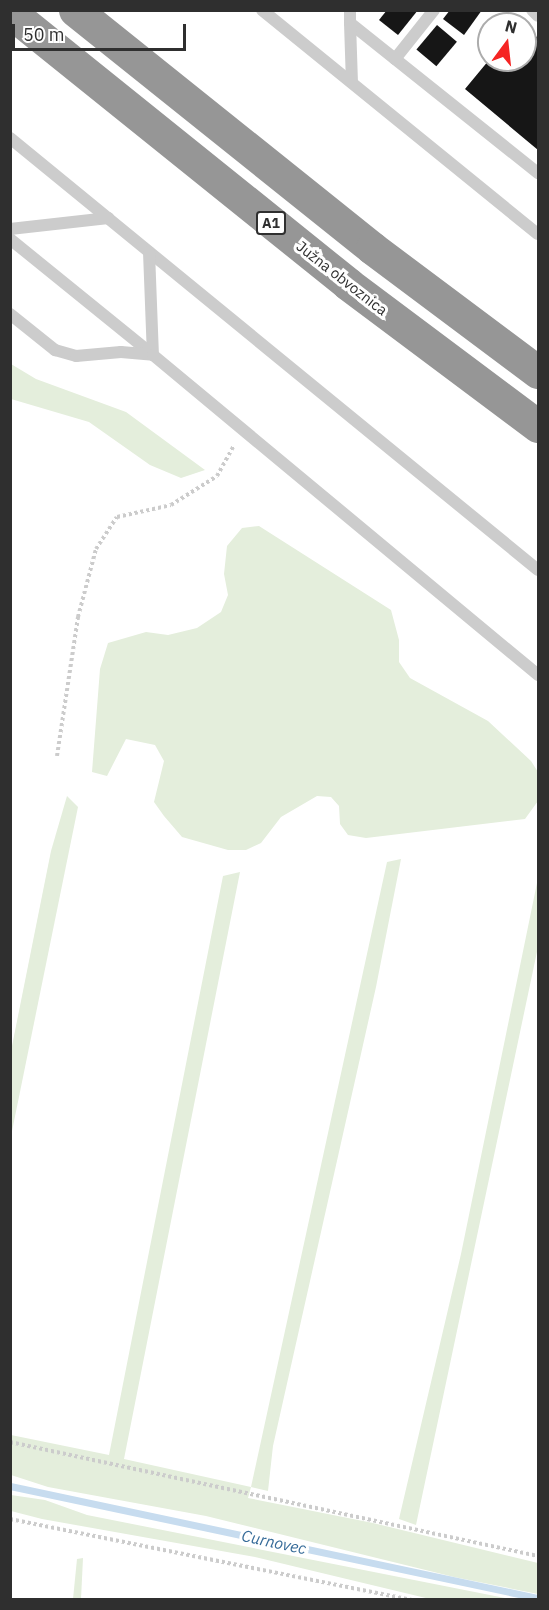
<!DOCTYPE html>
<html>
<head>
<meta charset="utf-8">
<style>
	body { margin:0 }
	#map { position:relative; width:549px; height:1610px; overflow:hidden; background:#fff; font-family:"IBM Plex Sans",sans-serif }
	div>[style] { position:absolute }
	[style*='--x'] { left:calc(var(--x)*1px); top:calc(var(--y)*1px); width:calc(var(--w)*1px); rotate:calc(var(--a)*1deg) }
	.green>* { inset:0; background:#e4eedc }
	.stream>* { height:7px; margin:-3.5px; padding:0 3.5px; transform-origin:3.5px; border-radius:3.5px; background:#c7dcef }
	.building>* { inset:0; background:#161616; transform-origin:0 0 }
	.path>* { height:4px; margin-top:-2px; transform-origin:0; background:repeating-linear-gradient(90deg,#ccc 0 3px,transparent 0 6px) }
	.lane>* { height:12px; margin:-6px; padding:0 6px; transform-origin:6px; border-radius:6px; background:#ccc }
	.highway>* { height:33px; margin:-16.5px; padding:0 16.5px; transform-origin:16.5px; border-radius:16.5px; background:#969696 }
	span { translate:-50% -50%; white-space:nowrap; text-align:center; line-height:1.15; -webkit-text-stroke:6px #fff; paint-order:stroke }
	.shield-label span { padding:2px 4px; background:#fff; border:2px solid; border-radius:4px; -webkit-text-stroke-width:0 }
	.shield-label { font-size:14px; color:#2f2f2f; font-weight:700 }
	.street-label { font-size:15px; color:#2f2f2f }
	.water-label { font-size:16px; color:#366b99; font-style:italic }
	.frame { position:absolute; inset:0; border:12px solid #2f2f2f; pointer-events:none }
	.north { position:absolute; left:477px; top:12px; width:60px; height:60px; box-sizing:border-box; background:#fff; border:2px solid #acacac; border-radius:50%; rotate:15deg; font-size:16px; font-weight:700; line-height:24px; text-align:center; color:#2f2f2f }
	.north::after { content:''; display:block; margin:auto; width:21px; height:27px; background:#f52423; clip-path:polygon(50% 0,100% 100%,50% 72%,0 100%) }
	.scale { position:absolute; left:12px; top:24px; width:174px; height:27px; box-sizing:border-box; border:3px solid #2f2f2f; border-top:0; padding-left:8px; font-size:18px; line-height:21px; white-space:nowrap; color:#2f2f2f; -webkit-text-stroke:4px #fff; paint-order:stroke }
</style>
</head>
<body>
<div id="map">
	<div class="green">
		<div style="clip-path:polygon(11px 364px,36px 379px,126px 412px,205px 470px,181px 478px,150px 465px,89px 422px,11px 399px)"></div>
		<div style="clip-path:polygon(259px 526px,391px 610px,399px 640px,399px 662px,410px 678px,488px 721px,531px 761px,538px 772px,538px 801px,525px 819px,366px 838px,348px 835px,340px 824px,339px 806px,331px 797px,317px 796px,281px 817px,261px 843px,246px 850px,228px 850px,182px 837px,164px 816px,154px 802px,164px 761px,155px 745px,126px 739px,107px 776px,92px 772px,100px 669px,108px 643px,146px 632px,168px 635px,197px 628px,221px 612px,228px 595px,224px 574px,227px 546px,242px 528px)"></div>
		<div style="clip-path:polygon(67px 796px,78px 807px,11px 1136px,11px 1051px,51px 851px)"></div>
		<div style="clip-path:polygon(401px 859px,376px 987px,273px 1446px,268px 1491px,251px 1487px,248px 1498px,373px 1523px,538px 1563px,538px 1594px,454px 1577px,206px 1516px,48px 1487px,11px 1475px,11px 1435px,109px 1455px,223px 876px,240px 872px,124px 1459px,251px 1487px,387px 862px)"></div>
		<div style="clip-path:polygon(538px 878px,538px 947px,416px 1525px,399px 1519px,461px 1254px)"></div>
		<div style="clip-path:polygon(11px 1495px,45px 1500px,87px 1515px,510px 1599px,430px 1599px,255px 1557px,42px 1519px,11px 1511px)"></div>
		<div style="clip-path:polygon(83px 1558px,81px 1599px,73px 1599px,77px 1559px)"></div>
	</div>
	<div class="stream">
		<div style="--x:10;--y:1486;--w:540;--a:11.98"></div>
	</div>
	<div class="building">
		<div style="clip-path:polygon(387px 10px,418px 10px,398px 35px,379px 20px)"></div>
		<div style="clip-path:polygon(450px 10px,482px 10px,464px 35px,443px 19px)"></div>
		<div style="left:437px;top:25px;width:26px;height:32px;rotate:40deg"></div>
		<div style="clip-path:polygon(525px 27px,538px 38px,538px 150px,465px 89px,489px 60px,525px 60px)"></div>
	</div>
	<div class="path">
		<div style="--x:57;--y:756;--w:141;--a:-81.4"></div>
		<div style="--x:78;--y:617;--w:70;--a:-75.2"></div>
		<div style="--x:96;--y:549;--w:38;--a:-57"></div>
		<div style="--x:117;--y:517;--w:55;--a:-12.5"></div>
		<div style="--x:171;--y:505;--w:54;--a:-32.2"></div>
		<div style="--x:217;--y:476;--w:35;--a:-61"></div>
		<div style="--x:10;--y:1442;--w:540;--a:12.18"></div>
		<div style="--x:10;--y:1519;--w:410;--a:11.4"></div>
	</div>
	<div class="lane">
		<div style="--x:262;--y:10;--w:355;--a:39.1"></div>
		<div style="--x:350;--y:10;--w:13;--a:90"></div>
		<div style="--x:350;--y:23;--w:241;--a:38.6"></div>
		<div style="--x:532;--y:10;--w:8;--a:45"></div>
		<div style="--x:350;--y:23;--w:59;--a:88.1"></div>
		<div style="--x:395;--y:59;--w:63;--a:-51.5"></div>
		<div style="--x:10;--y:138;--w:682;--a:39.29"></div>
		<div style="--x:10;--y:229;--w:99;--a:-6.4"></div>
		<div style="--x:10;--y:239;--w:184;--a:39"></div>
		<div style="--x:149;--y:252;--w:103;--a:87.8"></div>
		<div style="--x:10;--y:314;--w:58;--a:38.7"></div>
		<div style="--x:55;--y:350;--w:22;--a:16"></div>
		<div style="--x:76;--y:356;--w:45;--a:-5.1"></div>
		<div style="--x:121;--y:352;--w:32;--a:5"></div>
		<div style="--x:153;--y:355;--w:501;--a:39.73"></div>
	</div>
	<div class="highway">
		<div style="--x:75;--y:10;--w:381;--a:38.7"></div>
		<div style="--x:372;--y:248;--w:207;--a:36.8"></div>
		<div style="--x:10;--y:12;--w:434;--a:38.8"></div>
		<div style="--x:348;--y:284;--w:237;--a:36.8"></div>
	</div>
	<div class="shield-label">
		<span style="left:271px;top:223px">A1</span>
	</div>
	<div class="street-label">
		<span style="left:342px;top:278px;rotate:38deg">Južna obvoznica</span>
	</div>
	<div class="water-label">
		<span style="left:274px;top:1542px;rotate:12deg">Curnovec</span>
	</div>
	<div class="frame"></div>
	<div class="north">N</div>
	<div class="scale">50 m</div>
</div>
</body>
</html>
